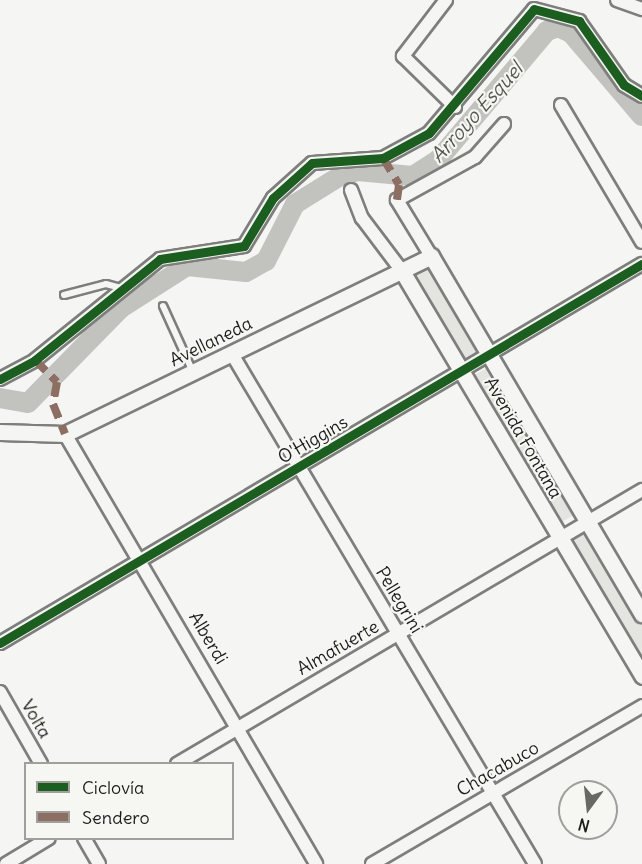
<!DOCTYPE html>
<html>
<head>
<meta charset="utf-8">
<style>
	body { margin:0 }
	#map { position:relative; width:642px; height:864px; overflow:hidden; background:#f5f5f3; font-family:Delius,sans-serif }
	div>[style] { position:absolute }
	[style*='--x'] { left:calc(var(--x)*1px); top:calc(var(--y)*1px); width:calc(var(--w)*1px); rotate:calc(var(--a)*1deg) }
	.green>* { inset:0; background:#e4e4e1; transform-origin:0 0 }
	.river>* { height:20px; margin:-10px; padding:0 10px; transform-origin:10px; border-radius:10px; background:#c2c2bf }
	.roads { filter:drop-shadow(2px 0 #7e7e7d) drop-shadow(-2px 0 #7e7e7d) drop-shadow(0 2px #7e7e7d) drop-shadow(0 -2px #7e7e7d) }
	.service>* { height:6px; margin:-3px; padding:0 3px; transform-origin:3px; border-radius:3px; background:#f5f5f3 }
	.minor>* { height:12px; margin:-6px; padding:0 6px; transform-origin:6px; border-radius:6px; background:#f5f5f3 }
	.tertiary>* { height:15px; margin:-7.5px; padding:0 7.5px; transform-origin:7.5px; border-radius:7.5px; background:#f5f5f3 }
	.quiet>* { height:8px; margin-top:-4px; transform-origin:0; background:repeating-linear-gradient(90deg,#8d6e63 0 15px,transparent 0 23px) }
	.cycleway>* { height:9px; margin:-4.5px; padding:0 4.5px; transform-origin:4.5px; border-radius:4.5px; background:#1b5e20 }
	span { translate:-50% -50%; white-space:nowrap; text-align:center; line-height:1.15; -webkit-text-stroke:4.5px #f6f6f2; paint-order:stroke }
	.street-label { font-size:18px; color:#1c1c1c }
	.water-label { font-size:20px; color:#565654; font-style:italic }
	.legend { position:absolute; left:24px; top:762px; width:210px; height:78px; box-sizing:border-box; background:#f6f6f2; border:2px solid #9f9f9c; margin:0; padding:8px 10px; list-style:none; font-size:18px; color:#1c1c1c }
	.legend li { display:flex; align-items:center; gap:12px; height:30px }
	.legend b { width:30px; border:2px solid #9f9f9c }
	.north { position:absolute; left:558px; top:780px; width:60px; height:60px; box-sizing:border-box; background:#f6f6f2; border:2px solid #9f9f9c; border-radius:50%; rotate:195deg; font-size:16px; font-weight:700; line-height:24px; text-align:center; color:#1c1c1c }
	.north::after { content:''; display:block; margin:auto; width:21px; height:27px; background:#686867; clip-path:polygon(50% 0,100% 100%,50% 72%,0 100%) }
</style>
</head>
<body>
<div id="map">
	<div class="green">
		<div style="left:427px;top:266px;width:99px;height:17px;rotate:59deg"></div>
		<div style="left:488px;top:367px;width:171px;height:17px;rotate:59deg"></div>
		<div style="clip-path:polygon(586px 530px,642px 624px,642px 658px,571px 539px)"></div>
	</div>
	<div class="river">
		<div style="--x:0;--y:398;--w:28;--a:10"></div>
		<div style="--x:28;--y:403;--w:133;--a:-45.6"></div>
		<div style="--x:121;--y:308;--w:78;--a:-32.5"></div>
		<div style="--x:187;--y:266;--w:59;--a:5.8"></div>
		<div style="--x:246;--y:272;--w:23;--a:-29"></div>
		<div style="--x:266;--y:261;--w:64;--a:-63"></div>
		<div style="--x:295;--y:204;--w:53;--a:-31.9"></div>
		<div style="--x:340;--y:176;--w:18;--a:-16"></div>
		<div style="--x:357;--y:171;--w:56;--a:5.1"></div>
		<div style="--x:413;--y:176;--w:30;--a:-33"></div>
		<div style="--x:438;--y:160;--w:169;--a:-49.8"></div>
		<div style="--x:547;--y:31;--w:12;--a:-20"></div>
		<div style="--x:558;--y:27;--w:14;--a:25"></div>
		<div style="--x:571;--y:33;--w:109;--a:49.5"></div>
	</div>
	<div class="roads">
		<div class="service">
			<div style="--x:64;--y:295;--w:43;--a:-14.7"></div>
			<div style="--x:106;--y:284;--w:16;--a:15"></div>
			<div style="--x:163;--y:306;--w:72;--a:65.6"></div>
		</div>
		<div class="minor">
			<div style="--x:446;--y:0;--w:71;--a:127.5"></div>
			<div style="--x:403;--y:56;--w:73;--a:44.4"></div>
			<div style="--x:617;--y:0;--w:27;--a:20"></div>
			<div style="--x:561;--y:105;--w:159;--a:59.4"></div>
			<div style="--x:351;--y:190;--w:30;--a:69"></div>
			<div style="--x:362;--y:218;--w:66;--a:53"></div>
			<div style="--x:431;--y:256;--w:66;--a:-121.3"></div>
			<div style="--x:397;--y:200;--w:89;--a:-28.9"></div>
			<div style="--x:475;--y:157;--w:44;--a:-48.7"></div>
			<div style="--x:232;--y:354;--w:593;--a:59.28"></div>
			<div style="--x:0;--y:379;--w:40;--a:-28"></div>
			<div style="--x:35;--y:360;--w:161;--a:-38.9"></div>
			<div style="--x:160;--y:259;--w:85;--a:-8.8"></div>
			<div style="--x:244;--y:246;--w:56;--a:-58.9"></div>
			<div style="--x:273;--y:198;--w:52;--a:-41.9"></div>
			<div style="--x:312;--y:163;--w:71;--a:-4"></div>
			<div style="--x:383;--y:158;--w:52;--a:-28.5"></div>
			<div style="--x:429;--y:133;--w:162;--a:-49.7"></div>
			<div style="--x:534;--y:9;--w:47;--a:14.9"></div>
			<div style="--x:579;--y:21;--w:78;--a:54.9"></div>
			<div style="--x:624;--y:85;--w:21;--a:31"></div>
			<div style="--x:65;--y:434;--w:498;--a:59.7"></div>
			<div style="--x:0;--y:643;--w:746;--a:-30.56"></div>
			<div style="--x:0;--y:692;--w:83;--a:60.3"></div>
			<div style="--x:177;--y:764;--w:540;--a:-30.51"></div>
			<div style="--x:84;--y:838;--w:30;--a:60"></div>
			<div style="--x:6;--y:864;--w:50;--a:-31.2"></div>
			<div style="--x:372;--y:864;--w:313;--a:-30.3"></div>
		</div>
		<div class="tertiary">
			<div style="--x:402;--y:271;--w:471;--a:59.3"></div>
			<div style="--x:0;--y:432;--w:65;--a:1.8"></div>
			<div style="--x:65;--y:434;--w:407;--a:-25.9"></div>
			<div style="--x:431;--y:256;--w:416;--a:59.5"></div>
		</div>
	</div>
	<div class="quiet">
		<div style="--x:383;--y:158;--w:31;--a:59"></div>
		<div style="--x:399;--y:185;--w:15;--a:98"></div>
		<div style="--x:35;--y:360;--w:31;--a:45"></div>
		<div style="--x:57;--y:382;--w:22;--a:100"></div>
		<div style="--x:53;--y:404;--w:32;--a:68"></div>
	</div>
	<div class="cycleway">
		<div style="--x:0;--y:379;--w:40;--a:-28"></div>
		<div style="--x:35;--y:360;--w:161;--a:-38.9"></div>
		<div style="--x:160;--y:259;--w:85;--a:-8.8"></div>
		<div style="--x:244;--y:246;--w:56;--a:-58.9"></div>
		<div style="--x:273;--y:198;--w:52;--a:-41.9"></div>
		<div style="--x:312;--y:163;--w:71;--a:-4"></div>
		<div style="--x:383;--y:158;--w:52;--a:-28.5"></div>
		<div style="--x:429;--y:133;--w:162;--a:-49.7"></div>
		<div style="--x:534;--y:9;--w:47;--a:14.9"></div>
		<div style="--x:579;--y:21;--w:78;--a:54.9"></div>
		<div style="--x:624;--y:85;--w:21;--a:31"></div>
		<div style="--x:0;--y:643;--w:746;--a:-30.56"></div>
	</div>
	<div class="street-label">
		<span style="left:211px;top:342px;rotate:-26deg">Avellaneda</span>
		<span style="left:523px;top:438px;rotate:60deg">Avenida Fontana</span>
		<span style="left:313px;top:440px;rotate:-30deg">O'Higgins</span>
		<span style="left:399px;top:600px;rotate:59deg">Pellegrini</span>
		<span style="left:208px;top:638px;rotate:59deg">Alberdi</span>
		<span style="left:338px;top:648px;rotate:-30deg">Almafuerte</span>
		<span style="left:36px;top:719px;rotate:60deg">Volta</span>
		<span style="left:498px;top:769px;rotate:-30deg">Chacabuco</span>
	</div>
	<div class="water-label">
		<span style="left:476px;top:112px;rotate:-48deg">Arroyo Esquel</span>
	</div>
	<ul class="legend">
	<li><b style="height:8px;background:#1b5e20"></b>Ciclovía</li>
	<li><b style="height:8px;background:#8d6e63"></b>Sendero</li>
	</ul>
	<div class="north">N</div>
</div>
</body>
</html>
